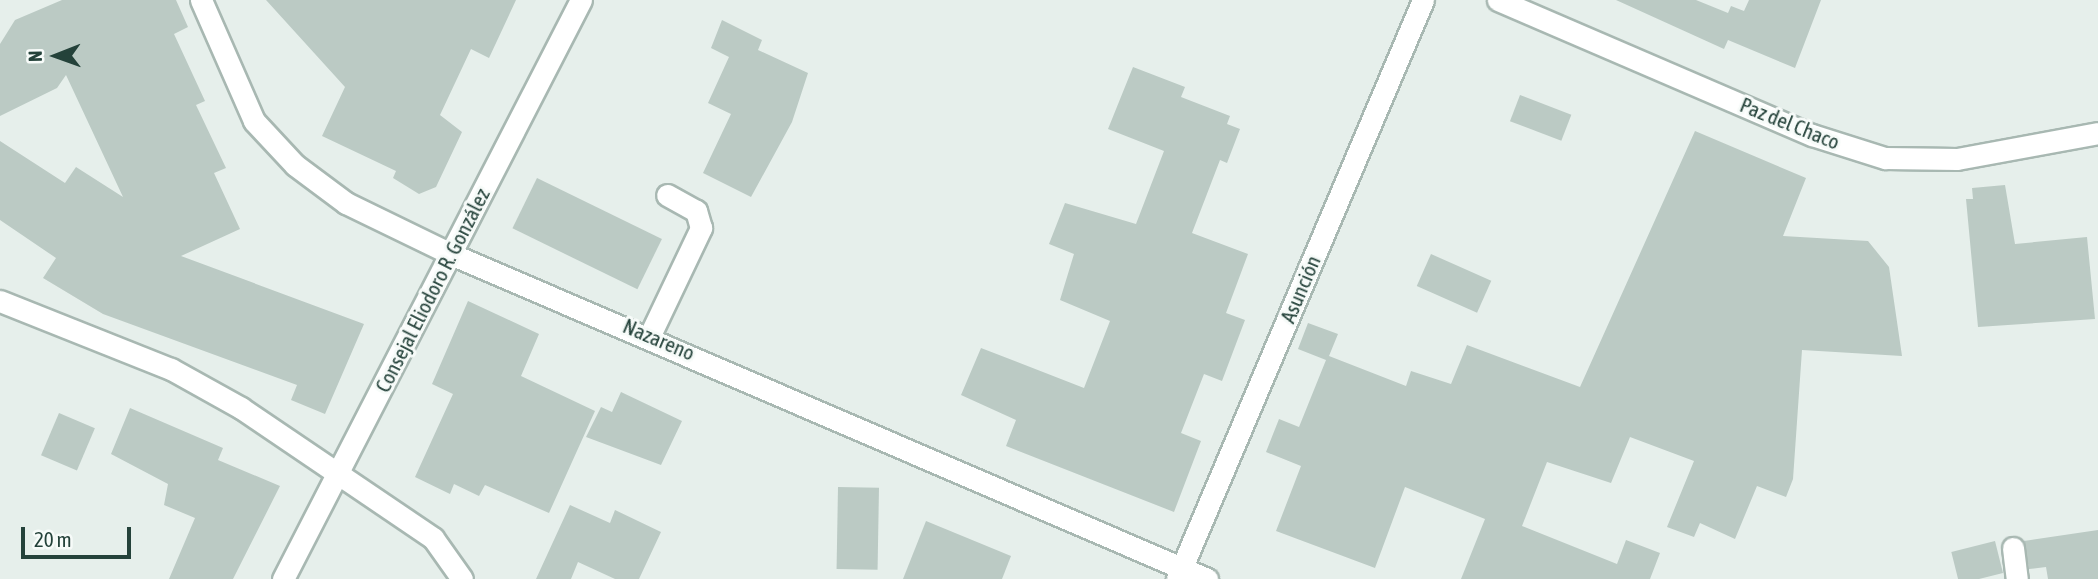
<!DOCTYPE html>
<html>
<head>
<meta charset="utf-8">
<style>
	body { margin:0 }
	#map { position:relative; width:2098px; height:579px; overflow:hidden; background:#e6efeb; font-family:"Asap Condensed",sans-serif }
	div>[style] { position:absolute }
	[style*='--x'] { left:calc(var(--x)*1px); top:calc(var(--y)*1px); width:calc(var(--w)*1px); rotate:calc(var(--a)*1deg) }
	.building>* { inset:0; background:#bbcac4; transform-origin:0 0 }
	.roads { filter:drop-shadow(2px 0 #a8b8b2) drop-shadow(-2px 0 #a8b8b2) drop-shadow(0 2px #a8b8b2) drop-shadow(0 -2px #a8b8b2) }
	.minor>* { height:21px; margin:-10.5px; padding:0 10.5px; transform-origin:10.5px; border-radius:10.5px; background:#fff }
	span { translate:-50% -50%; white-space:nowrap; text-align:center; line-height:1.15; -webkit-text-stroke:6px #f7fbf9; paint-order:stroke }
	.street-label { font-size:21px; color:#24423a }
	.north { position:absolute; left:21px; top:21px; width:70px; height:70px; -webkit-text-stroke:5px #f7fbf9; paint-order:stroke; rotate:269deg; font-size:19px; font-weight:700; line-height:28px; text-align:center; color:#24423a }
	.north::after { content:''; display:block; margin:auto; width:24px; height:32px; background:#24423a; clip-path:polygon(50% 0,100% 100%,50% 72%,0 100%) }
	.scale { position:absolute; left:21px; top:527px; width:110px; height:32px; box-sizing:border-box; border:4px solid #24423a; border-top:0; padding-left:9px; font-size:21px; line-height:24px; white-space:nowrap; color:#24423a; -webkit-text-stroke:5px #f7fbf9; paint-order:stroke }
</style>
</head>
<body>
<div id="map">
	<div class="building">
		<div style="clip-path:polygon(62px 0,176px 0,188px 27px,174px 34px,205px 101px,196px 105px,226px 168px,214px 173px,240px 229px,181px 256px,364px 324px,325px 414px,291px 400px,297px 385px,103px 314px,43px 278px,56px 258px,0 220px,0 141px,65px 183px,76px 167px,123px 197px,66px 75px,57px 88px,0 116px,0 44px,15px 20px)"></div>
		<div style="clip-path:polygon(266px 0,516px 0,489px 58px,471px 49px,440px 115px,462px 132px,436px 187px,419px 194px,393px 178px,396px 171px,322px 136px,345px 87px)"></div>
		<div style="clip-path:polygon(1616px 0,1696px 0,1728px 13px,1731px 6px,1744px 11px,1749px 0,1821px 0,1795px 68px,1728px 40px,1724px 49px)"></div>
		<div style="clip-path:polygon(722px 20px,762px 40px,758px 50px,808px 73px,792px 122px,751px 197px,703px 173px,731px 114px,708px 103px,729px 57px,711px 48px)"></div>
		<div style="clip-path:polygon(1133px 67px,1185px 87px,1181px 97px,1230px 116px,1227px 124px,1240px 129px,1227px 163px,1220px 160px,1192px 233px,1248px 254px,1226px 313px,1245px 320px,1222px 381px,1204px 374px,1181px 433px,1201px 441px,1174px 512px,1006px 446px,1016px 420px,961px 395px,981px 348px,1084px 388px,1110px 321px,1060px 300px,1074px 254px,1049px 244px,1065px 203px,1136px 224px,1164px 151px,1108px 129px)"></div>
		<div style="left:1520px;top:95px;width:55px;height:28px;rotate:21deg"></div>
		<div style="clip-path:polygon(1695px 131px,1806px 178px,1783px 236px,1868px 241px,1889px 267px,1902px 356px,1802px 350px,1793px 479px,1786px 497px,1757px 486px,1735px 539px,1700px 523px,1694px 537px,1667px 527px,1694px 461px,1630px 437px,1611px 483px,1547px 462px,1522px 526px,1617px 564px,1626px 540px,1660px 553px,1650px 579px,1461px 579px,1485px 519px,1405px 487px,1375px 568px,1276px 531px,1301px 466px,1266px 452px,1279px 419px,1299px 427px,1326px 360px,1298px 349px,1308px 323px,1338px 334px,1329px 356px,1406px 386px,1411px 371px,1451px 384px,1467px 345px,1580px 387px)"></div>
		<div style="left:537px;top:178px;width:139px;height:56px;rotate:26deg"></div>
		<div style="clip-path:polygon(2005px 185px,2015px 244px,2087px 237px,2095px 319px,1978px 327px,1966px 199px,1973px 199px,1972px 188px)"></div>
		<div style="left:1431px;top:254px;width:66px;height:35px;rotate:24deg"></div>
		<div style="clip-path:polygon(468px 301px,539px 334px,521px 376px,595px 411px,549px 513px,485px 485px,479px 496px,454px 484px,450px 494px,415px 477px,453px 394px,432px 384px)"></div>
		<div style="clip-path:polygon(621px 392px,682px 421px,661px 465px,586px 437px,601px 407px,612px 412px)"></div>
		<div style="clip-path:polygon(130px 408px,223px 448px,218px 460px,280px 486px,233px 579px,169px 579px,195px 518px,164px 505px,168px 484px,111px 454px)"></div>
		<div style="left:59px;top:413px;width:39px;height:46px;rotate:23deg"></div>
		<div style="left:838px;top:487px;width:41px;height:82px;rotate:1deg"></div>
		<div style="clip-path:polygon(570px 505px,610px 523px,615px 510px,661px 532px,639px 579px,615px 579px,578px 562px,571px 579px,536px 579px)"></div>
		<div style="clip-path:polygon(926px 521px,1011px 556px,1002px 579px,903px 579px)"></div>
		<div style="clip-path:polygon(2098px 530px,2098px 579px,2048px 579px,2046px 567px,2029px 569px,2024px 541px)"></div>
		<div style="left:1995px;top:541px;width:33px;height:45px;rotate:76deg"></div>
	</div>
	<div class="roads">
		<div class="minor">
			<div style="--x:201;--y:0;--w:132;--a:66.3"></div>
			<div style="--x:254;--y:121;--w:60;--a:47"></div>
			<div style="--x:295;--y:165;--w:64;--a:36.7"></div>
			<div style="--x:346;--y:203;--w:117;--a:25.9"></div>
			<div style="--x:451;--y:254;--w:823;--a:23.26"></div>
			<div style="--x:1498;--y:0;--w:342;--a:23.3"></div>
			<div style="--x:1812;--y:135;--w:77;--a:17.5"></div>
			<div style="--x:1885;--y:158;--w:72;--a:0.8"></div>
			<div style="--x:1957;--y:159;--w:143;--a:-10.4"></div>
			<div style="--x:0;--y:301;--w:184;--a:21.7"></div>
			<div style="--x:171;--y:369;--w:80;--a:29.1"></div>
			<div style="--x:241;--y:408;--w:232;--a:34.1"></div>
			<div style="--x:433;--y:538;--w:50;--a:54.7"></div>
			<div style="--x:650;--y:335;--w:119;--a:-64.5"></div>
			<div style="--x:701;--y:228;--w:18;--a:-106"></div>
			<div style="--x:696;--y:211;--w:33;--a:-151"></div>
			<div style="--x:2013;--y:548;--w:31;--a:83"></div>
			<div style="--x:283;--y:579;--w:651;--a:-62.77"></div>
			<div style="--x:1177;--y:579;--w:629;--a:-66.98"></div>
		</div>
	</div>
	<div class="street-label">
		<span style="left:1790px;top:123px;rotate:22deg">Paz del Chaco</span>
		<span style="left:1300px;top:289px;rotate:-67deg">Asunción</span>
		<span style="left:432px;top:290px;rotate:-63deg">Consejal Eliodoro R. González</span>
		<span style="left:659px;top:339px;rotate:23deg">Nazareno</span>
	</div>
	<div class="north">N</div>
	<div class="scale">20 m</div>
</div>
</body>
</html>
